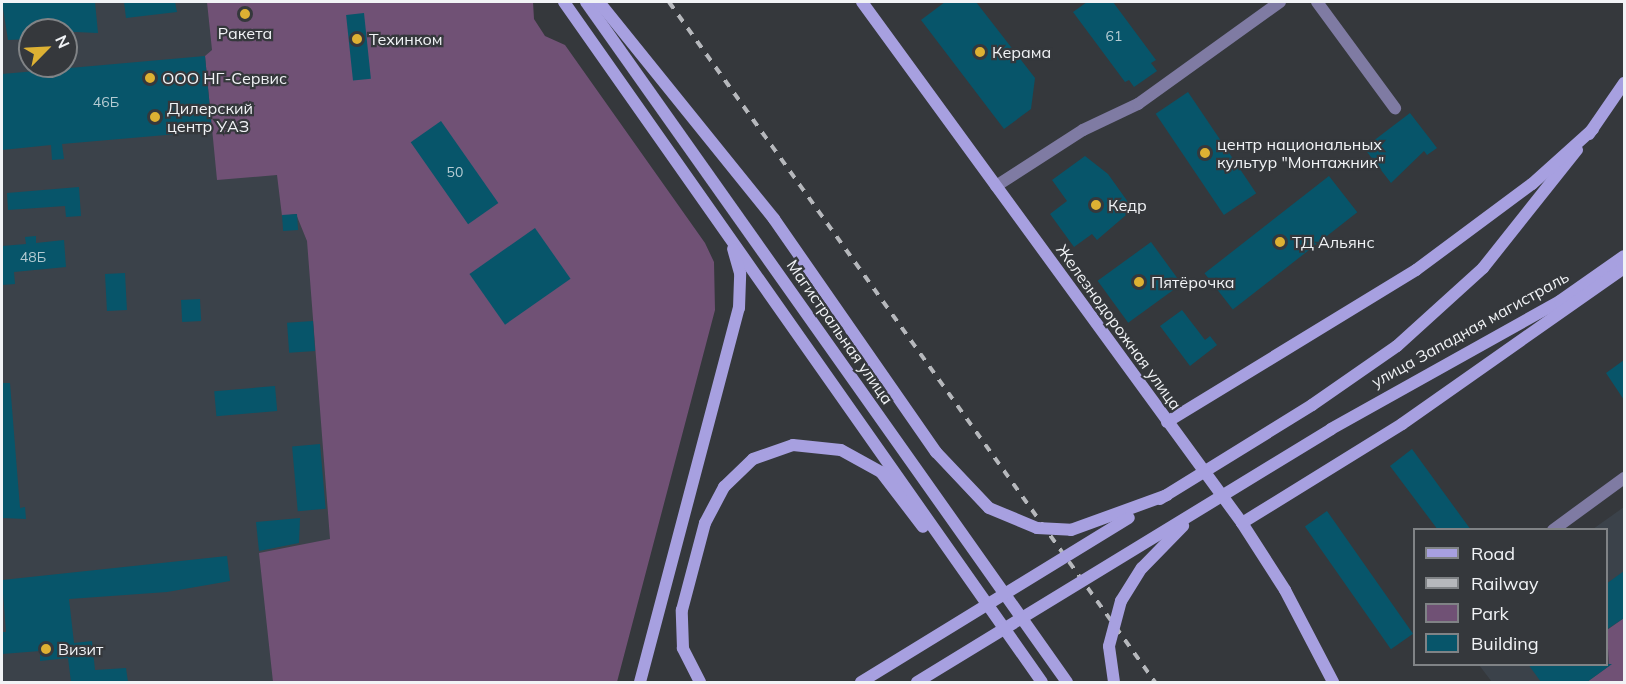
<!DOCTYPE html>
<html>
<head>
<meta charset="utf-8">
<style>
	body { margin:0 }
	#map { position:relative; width:1626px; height:684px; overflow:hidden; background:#35383c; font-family:Mulish,sans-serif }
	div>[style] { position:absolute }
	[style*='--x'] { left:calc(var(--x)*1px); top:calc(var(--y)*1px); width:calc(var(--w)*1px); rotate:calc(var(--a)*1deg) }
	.built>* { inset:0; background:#3b424a }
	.green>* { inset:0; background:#705175 }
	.building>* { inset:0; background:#07556a; transform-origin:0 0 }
	.street>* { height:12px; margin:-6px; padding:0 6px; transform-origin:6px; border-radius:6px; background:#7f7ba3 }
	.secondary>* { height:12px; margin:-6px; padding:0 6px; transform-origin:6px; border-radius:6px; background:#a7a0e0 }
	.rail>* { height:4px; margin-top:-2px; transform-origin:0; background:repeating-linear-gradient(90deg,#b6b8bc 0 8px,transparent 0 16px) }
	.secondary-bridge>* { height:12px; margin:-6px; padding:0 6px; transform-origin:6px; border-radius:6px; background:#a7a0e0 }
	.dots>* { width:16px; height:16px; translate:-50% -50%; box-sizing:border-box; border:3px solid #35383c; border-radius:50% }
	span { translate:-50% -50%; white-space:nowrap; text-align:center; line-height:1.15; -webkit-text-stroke:4.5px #35383c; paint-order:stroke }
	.number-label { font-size:14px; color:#b6ccd3 }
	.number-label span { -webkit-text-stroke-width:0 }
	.poi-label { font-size:16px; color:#f1f3f6 }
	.left { translate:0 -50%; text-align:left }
	.street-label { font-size:16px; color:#f1f3f6 }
	.frame { position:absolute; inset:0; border:3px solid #f1f3f6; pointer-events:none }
	.legend { position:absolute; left:1413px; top:528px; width:195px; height:138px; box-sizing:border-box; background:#35383c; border:2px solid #808386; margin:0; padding:8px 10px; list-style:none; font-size:18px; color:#f1f3f6 }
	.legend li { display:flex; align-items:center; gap:12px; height:30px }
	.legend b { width:30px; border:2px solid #808386 }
	.north { position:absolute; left:18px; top:18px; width:60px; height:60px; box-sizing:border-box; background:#35383c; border:2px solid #808386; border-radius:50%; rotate:66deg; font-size:16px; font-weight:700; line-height:24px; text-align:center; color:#f1f3f6 }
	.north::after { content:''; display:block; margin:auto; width:21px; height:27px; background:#ddb133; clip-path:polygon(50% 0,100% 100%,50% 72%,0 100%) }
</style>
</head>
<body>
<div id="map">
	<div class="built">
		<div style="clip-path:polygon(evenodd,2px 2px,443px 2px,609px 682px,2px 682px,2px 2px,30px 30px,66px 30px,66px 66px,30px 66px,30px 30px)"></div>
		<div style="clip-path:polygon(1624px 507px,1624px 682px,1492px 682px,1479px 665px,1606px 664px,1606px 530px,1593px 529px)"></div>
	</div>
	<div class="green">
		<div style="clip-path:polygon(207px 2px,533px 2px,534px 19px,545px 36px,565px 45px,705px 243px,714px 262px,715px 310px,617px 682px,273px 682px,259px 553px,330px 539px,307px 241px,296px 214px,282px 216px,277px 175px,217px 180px,205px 56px,212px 50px)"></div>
		<div style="clip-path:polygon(1624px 618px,1624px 682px,1587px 682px,1609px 666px,1607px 630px)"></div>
	</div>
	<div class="building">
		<div style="clip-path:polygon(2px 2px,95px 2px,98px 33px,30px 30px,30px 39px,8px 40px)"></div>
		<div style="clip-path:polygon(124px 2px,175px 2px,177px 12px,126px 18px)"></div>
		<div style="clip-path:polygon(945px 2px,976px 2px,1035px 78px,1031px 109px,1004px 129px,921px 20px)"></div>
		<div style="clip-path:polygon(1087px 2px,1113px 2px,1156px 60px,1151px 63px,1157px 71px,1134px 87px,1129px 80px,1125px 82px,1073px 12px)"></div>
		<div style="left:364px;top:13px;width:66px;height:18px;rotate:84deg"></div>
		<div style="clip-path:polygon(205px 56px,212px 131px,62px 144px,64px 159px,52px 160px,51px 145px,2px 150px,2px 74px)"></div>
		<div style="left:1188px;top:92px;width:122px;height:39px;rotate:56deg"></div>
		<div style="clip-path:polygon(1410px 113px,1437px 148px,1427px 155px,1424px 151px,1391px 183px,1364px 148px)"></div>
		<div style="left:441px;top:121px;width:100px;height:37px;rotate:55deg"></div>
		<div style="clip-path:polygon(1085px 156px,1108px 174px,1133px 209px,1097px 240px,1092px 234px,1074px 247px,1050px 214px,1067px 201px,1052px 180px)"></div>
		<div style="left:1329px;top:176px;width:46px;height:158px;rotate:52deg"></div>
		<div style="clip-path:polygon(79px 187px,81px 216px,66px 217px,65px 206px,8px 210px,7px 193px)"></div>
		<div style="left:297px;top:214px;width:16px;height:15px;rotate:86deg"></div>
		<div style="left:535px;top:228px;width:62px;height:80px;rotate:55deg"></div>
		<div style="clip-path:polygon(36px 236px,36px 243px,64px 240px,66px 267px,14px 272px,15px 284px,2px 285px,2px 246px,26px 244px,25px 237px)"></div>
		<div style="left:1151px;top:242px;width:52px;height:66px;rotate:54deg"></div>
		<div style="left:125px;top:273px;width:37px;height:20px;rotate:87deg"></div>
		<div style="left:200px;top:299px;width:22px;height:19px;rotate:87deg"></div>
		<div style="clip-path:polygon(1182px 310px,1205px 340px,1210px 336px,1217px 345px,1190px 366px,1160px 326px)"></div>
		<div style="left:313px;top:321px;width:30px;height:26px;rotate:86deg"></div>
		<div style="clip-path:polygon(1624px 360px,1624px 400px,1606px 373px)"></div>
		<div style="clip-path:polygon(2px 383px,10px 383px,20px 508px,25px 507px,26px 519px,2px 518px)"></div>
		<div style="left:275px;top:386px;width:25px;height:61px;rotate:85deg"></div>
		<div style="left:320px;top:444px;width:65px;height:28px;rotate:85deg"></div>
		<div style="clip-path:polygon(1412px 449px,1471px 530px,1438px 530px,1390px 466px)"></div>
		<div style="left:1327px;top:511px;width:150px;height:27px;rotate:55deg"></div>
		<div style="clip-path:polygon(300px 518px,299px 543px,259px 551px,256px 522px)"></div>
		<div style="clip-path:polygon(227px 556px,230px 581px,167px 592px,69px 599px,74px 643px,92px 641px,95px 670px,126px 668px,128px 682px,71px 682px,68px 658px,40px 661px,40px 651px,2px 654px,2px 632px,6px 632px,2px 580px)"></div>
		<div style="clip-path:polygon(1624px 571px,1624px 618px,1606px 630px,1606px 584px)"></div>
		<div style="clip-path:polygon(1528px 664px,1612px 664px,1587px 682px,1541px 682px)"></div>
	</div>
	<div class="street">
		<div style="--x:1317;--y:2;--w:132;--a:53.7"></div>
		<div style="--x:996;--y:186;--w:103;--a:-32.8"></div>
		<div style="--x:1083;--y:130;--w:61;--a:-25.3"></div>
		<div style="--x:1138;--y:104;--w:175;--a:-35.7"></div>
		<div style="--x:1553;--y:530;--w:88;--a:-36.2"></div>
	</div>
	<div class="secondary">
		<div style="--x:564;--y:2;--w:831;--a:54.9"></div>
		<div style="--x:586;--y:2;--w:833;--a:54.73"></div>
		<div style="--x:599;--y:2;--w:279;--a:51.1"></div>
		<div style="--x:862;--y:2;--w:645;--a:53.89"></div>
		<div style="--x:1242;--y:523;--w:80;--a:57.3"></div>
		<div style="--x:1285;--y:590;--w:104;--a:62.4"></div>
		<div style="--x:1589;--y:134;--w:62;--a:-55.5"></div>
		<div style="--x:1312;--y:405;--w:103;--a:-34.8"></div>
		<div style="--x:1397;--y:346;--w:116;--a:-42.2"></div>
		<div style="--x:1483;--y:268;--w:151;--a:-51.5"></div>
		<div style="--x:1167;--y:422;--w:292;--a:-31.4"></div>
		<div style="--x:1416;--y:270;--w:144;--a:-36.6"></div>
		<div style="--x:1532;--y:184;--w:82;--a:-42"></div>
		<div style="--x:1331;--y:429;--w:262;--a:-29.2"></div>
		<div style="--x:1560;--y:301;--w:78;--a:-35.1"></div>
		<div style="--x:1242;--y:523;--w:188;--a:-31.7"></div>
		<div style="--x:1402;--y:424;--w:271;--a:-35.1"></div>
		<div style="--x:640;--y:682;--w:387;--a:-75.2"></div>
		<div style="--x:739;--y:308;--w:35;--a:-88"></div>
		<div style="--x:740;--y:273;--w:25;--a:-106"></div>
		<div style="--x:700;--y:682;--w:38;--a:-117"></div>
		<div style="--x:683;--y:648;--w:38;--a:-92"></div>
		<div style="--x:682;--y:610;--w:90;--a:-75.2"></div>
		<div style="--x:705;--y:523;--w:41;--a:-62.2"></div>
		<div style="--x:724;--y:487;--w:40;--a:-44"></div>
		<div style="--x:753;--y:459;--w:42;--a:-19.3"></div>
		<div style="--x:793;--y:445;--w:48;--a:5.9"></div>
		<div style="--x:841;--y:450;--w:46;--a:28.8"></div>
		<div style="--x:881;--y:472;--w:69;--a:52.6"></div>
	</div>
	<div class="rail">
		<div style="--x:669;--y:2;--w:836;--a:54.45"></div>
	</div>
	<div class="secondary-bridge">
		<div style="--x:774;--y:219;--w:284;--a:55.2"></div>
		<div style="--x:936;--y:452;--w:77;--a:46.6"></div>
		<div style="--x:989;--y:508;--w:52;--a:22.6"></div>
		<div style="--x:1037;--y:528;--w:34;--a:3"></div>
		<div style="--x:1071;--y:530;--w:102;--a:-20"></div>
		<div style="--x:1160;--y:499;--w:179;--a:-31.7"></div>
		<div style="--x:861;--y:682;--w:314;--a:-31.5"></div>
		<div style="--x:917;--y:682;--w:485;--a:-31.4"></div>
		<div style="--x:1114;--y:682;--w:36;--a:-98"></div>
		<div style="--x:1109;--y:646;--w:47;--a:-75.1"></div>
		<div style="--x:1121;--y:601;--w:39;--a:-58"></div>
		<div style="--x:1142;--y:568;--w:59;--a:-45.7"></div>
	</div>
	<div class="dots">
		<div style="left:245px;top:14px;background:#ddb133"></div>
		<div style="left:357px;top:39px;background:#ddb133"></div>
		<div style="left:980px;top:52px;background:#ddb133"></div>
		<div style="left:150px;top:78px;background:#ddb133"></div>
		<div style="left:155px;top:117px;background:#ddb133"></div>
		<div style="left:1205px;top:153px;background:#ddb133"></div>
		<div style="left:1096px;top:205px;background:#ddb133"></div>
		<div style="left:1280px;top:242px;background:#ddb133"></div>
		<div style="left:1139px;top:282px;background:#ddb133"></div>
		<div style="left:46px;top:649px;background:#ddb133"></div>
	</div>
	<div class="number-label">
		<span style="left:1114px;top:36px">61</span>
		<span style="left:106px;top:102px">46Б</span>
		<span style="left:455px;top:172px">50</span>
		<span style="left:33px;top:257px">48Б</span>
	</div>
	<div class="poi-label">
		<span style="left:245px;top:33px">Ракета</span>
		<span class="left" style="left:369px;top:39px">Техинком</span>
		<span class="left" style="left:992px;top:52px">Керама</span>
		<span class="left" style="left:162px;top:78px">ООО НГ-Сервис</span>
		<span class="left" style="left:167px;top:117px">Дилерский<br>центр УАЗ</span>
		<span class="left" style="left:1217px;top:153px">центр национальных<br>культур "Монтажник"</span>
		<span class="left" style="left:1108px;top:205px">Кедр</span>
		<span class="left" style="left:1292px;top:242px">ТД Альянс</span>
		<span class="left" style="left:1151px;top:282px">Пятёрочка</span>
		<span class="left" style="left:58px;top:649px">Визит</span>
	</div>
	<div class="street-label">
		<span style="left:1119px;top:327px;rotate:54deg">Железнодорожная улица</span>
		<span style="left:1470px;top:329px;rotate:-29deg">улица Западная магистраль</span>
		<span style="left:840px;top:332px;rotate:55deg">Магистральная улица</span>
	</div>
	<div class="frame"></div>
	<ul class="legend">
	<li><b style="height:8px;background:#a7a0e0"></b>Road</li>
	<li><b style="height:8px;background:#b6b8bc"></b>Railway</li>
	<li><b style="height:16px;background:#705175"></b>Park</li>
	<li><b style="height:16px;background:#07556a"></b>Building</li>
	</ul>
	<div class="north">N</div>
</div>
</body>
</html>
